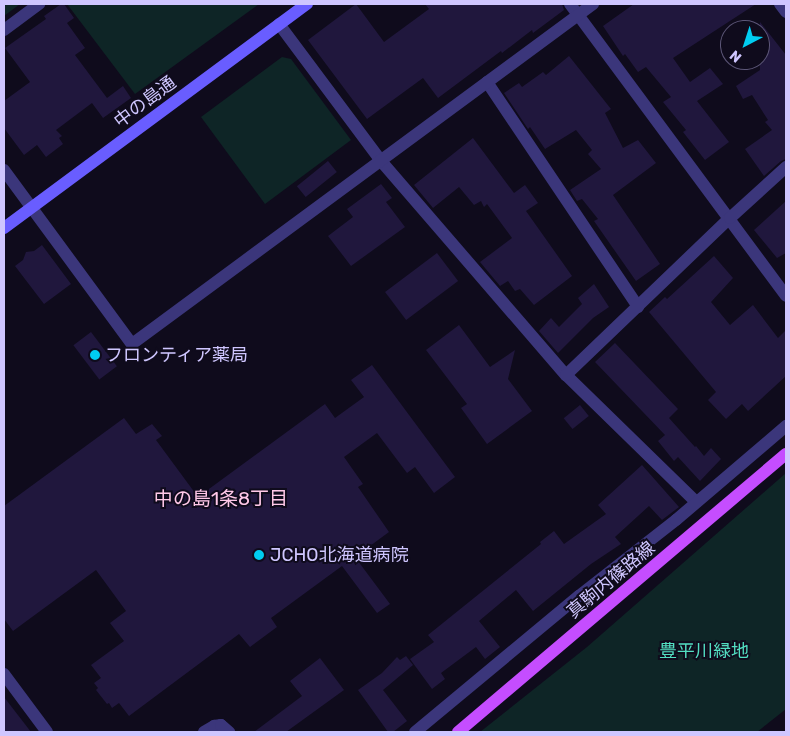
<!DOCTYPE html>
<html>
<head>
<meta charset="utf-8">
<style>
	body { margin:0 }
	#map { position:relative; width:790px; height:736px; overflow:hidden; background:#0f0b1c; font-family:Rubik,"Noto Sans JP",sans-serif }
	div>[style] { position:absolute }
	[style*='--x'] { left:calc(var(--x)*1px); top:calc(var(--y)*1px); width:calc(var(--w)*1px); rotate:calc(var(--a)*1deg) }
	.green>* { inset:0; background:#0e2526 }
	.building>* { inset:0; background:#20173d; transform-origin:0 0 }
	.street>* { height:12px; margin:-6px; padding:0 6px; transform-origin:6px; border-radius:6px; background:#3b367b }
	.secondary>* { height:12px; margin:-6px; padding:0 6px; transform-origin:6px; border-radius:6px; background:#695dff }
	.primary>* { height:12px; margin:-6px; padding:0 6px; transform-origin:6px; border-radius:6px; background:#c54dff }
	.dots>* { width:14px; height:14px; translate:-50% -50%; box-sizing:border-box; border:2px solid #0f0b1c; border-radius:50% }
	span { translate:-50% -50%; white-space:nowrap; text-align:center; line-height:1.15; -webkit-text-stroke:4px #0f0b1c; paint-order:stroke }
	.street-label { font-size:18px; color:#cfc6ff }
	.poi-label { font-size:18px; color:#cfc6ff }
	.left { translate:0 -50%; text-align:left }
	.park-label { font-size:18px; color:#53dec2 }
	.neighbourhood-label { font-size:19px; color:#ffc8e8 }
	.frame { position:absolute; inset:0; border:5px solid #cfc6ff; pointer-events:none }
	.north { position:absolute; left:720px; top:20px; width:50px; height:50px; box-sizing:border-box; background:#0f0b1c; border:1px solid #5c5677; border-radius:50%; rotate:220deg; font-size:14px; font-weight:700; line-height:20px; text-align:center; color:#cfc6ff }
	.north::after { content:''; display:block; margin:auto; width:18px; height:22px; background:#00cdf1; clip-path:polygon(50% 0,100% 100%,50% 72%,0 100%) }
</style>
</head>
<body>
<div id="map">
	<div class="green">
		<div style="clip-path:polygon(4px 4px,20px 4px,4px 16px)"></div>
		<div style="clip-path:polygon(67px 4px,259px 4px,135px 94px)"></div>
		<div style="clip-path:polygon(282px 57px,291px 59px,351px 140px,265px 204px,201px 117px)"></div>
		<div style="clip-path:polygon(786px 473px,786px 709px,757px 732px,480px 732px,587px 647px)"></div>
	</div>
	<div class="building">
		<div style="clip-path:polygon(61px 4px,64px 4px,74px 18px,67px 23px,85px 48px,75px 55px,107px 98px,123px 86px,131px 98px,103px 118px,92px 103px,56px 130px,62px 136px,59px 138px,63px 144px,46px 157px,37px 145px,24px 155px,4px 128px,4px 101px,30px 82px,5px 48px,46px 19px,44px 16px)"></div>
		<div style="clip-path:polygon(356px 4px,384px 42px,429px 9px,425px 4px,562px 4px,564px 10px,533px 33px,532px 30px,502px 53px,501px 51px,438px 98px,423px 78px,367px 119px,308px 40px)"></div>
		<div style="clip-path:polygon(634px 4px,756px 4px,673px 58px,690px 82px,710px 68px,723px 84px,697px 101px,729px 142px,705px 160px,683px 132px,686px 130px,663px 102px,671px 97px,646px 67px,638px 72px,625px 54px,623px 56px,603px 26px)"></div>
		<div style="clip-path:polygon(760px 22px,786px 55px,786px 159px,781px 161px,764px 176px,745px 149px,772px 130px,765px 122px,768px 120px,752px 95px,743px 99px,736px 86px,760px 70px)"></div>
		<div style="clip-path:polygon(569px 56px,611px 109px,605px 113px,623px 148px,638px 140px,656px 163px,613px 195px,660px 264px,636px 281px,594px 221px,598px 219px,582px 199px,577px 201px,570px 190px,601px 169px,588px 154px,592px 150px,576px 130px,545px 149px,530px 127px,528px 129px,504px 93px,519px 83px,522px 87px,543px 72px,546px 75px)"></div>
		<div style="clip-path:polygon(473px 138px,514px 193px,525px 185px,538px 203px,526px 211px,572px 276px,534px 305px,520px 289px,515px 291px,508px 281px,500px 286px,480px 262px,512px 238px,487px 204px,484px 207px,481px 201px,474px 205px,459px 187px,433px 208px,414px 185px)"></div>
		<div style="left:328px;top:161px;width:14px;height:40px;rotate:51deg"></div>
		<div style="clip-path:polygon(381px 184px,392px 198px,386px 202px,405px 227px,351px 266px,328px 236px,353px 217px,347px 209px)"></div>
		<div style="clip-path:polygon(786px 201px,786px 253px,777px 258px,754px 230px)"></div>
		<div style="clip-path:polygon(42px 245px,71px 284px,44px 304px,15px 266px,23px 260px,26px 252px,34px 251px)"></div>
		<div style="left:437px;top:253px;width:35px;height:65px;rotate:53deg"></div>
		<div style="clip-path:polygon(714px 256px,733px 278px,711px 302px,730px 325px,753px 305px,778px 338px,786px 330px,786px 376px,748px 411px,742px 404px,726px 419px,708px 400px,716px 392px,649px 312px,665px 297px,667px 299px)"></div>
		<div style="clip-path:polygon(594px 284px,609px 307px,593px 318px,558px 353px,539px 331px,551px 318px,559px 327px,582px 304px,578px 298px)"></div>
		<div style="clip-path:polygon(459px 325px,490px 367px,515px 350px,508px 379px,532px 411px,487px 444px,461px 408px,467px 404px,426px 350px)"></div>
		<div style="left:91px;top:332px;width:43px;height:22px;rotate:53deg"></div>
		<div style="clip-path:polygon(615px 343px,678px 409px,669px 418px,695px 447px,696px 446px,704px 456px,711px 448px,721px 459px,700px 481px,678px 457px,674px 461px,658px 441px,665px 435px,595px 362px)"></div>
		<div style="clip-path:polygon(372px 365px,455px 477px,434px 493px,415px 467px,407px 473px,377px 433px,344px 457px,363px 484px,358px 487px,389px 532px,355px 557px,390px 604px,377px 613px,342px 566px,271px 618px,277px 627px,250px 647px,239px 634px,129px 716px,119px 703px,112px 708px,109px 703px,107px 704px,96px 690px,98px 688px,94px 683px,101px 678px,91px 665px,124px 641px,110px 623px,126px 611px,96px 570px,13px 631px,4px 619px,4px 506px,124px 418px,136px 434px,152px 424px,162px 436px,156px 440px,198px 497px,325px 404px,335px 418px,364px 397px,351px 380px)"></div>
		<div style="left:580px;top:405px;width:14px;height:21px;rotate:51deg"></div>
		<div style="clip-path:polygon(642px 465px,679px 507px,662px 520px,649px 506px,615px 537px,621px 544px,591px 564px,533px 611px,516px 590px,479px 621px,500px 647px,485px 659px,476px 647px,441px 673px,445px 679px,432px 689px,410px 659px,434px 642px,428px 635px,541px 544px,540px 542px,554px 531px,564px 544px,606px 514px,598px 505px)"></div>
		<div style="clip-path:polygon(406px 656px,413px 665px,383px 690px,407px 721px,393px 732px,388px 732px,358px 690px,382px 673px,397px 657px,400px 660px)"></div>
		<div style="clip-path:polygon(320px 658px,344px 690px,286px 732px,254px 732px,302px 696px,290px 681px)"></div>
		<div style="clip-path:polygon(4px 697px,31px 732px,4px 732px)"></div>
	</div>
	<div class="street">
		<div style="--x:570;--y:4;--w:363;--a:53.5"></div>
		<div style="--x:780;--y:4;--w:10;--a:53"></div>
		<div style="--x:279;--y:24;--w:171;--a:53.3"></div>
		<div style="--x:381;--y:161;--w:283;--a:49.2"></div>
		<div style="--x:566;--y:375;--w:182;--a:44.3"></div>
		<div style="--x:4;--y:30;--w:44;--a:-36.6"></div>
		<div style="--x:487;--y:82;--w:271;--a:56.1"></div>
		<div style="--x:4;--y:170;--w:216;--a:53.7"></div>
		<div style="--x:132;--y:344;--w:573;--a:-36.41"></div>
		<div style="--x:566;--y:375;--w:227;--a:-43.8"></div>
		<div style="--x:730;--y:218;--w:76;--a:-42.3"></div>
		<div style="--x:4;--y:674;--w:72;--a:53.4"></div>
		<div style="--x:204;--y:732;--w:12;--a:-31"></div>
		<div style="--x:214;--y:726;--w:7;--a:-8"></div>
		<div style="--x:221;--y:725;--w:11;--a:41"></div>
		<div style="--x:415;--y:732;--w:213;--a:-39.7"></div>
		<div style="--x:579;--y:596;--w:123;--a:-38.1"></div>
		<div style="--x:676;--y:520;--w:145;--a:-40.5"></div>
	</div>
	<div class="secondary">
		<div style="--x:4;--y:228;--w:377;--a:-36.5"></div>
	</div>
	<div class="primary">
		<div style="--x:458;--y:732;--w:430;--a:-40.3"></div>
	</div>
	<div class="dots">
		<div style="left:95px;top:355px;background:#00cdf1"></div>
		<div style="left:259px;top:555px;background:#00cdf1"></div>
	</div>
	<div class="street-label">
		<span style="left:145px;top:102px;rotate:-37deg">中の島通</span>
		<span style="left:611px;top:580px;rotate:-40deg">真駒内篠路線</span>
	</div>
	<div class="poi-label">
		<span class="left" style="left:105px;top:355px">フロンティア薬局</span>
		<span class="left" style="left:270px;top:555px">JCHO北海道病院</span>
	</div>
	<div class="park-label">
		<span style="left:704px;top:651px">豊平川緑地</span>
	</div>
	<div class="neighbourhood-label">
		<span style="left:221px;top:499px">中の島1条8丁目</span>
	</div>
	<div class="frame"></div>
	<div class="north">N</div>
</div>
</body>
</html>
